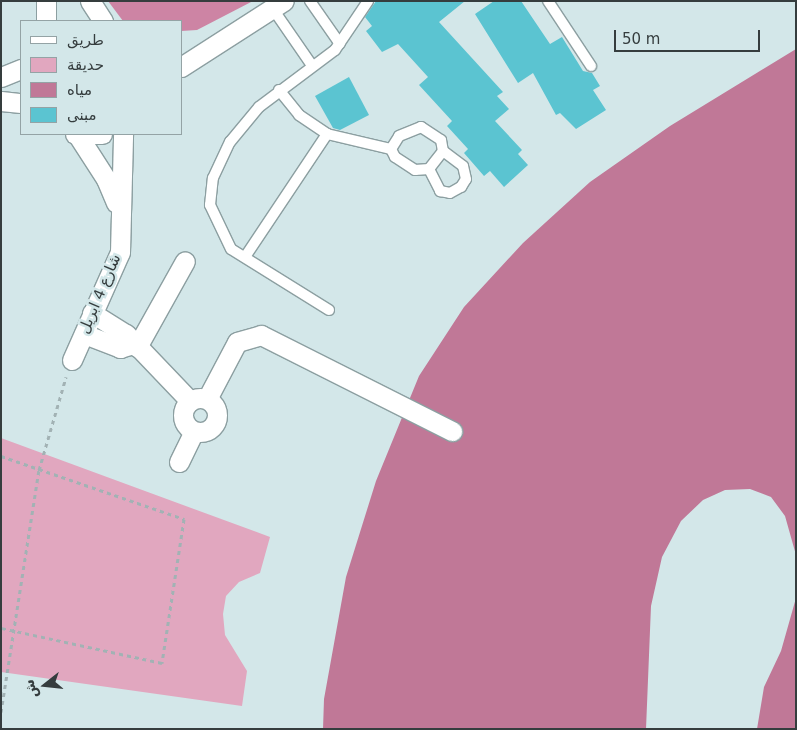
<!DOCTYPE html>
<html>
<head>
<meta charset="utf-8">
<style>
	body { margin:0 }
	#map { position:relative; width:797px; height:730px; overflow:hidden; background:#d3e7e9; font-family:"DejaVu Sans","Noto Naskh Arabic",sans-serif }
	div>[style] { position:absolute }
	[style*='--x'] { left:calc(var(--x)*1px); top:calc(var(--y)*1px); width:calc(var(--w)*1px); rotate:calc(var(--a)*1deg) }
	.green>* { inset:0; background:#e1a7bf }
	.forest>* { inset:0; background:#cd84a4 }
	.water>* { inset:0; background:#c07897 }
	.building>* { inset:0; background:#5bc4d1 }
	.path>* { height:3px; margin-top:-1.5px; transform-origin:0; background:repeating-linear-gradient(90deg,#a2b2b4 0 4px,transparent 0 8px) }
	.roads { filter:drop-shadow(1px 0 #8c9fa1) drop-shadow(-1px 0 #8c9fa1) drop-shadow(0 1px #8c9fa1) drop-shadow(0 -1px #8c9fa1) }
	.lane>* { height:10px; margin:-5px; padding:0 5px; transform-origin:5px; border-radius:5px; background:#fff }
	.street>* { height:19px; margin:-9.5px; padding:0 9.5px; transform-origin:9.5px; border-radius:9.5px; background:#fff }
	.street>.ring { margin:-9.5px; padding:0; box-sizing:content-box; background:none; border:19px solid #fff; border-radius:50% }
	span { translate:-50% -50%; white-space:nowrap; text-align:center; line-height:1.15; -webkit-text-stroke:5px #d3e7e9; paint-order:stroke }
	.street-label { font-size:15px; color:#353d3e }
	.frame { position:absolute; inset:0; border:2px solid #353d3e; pointer-events:none }
	.legend { position:absolute; left:20px; top:20px; width:162px; height:115px; box-sizing:border-box; background:#d3e7e9; border:1px solid #94a3a5; margin:0; padding:6px 9px; list-style:none; font-size:15px; color:#353d3e }
	.legend li { display:flex; align-items:center; gap:10px; height:25px }
	.legend b { width:25px; border:1px solid #94a3a5 }
	.north { position:absolute; left:20px; top:660px; width:50px; height:50px; -webkit-text-stroke:4px #d3e7e9; paint-order:stroke; rotate:254deg; font-size:14px; font-weight:700; line-height:20px; text-align:center; color:#353d3e }
	.north::after { content:''; display:block; margin:auto; width:18px; height:22px; background:#353d3e; clip-path:polygon(50% 0,100% 100%,50% 72%,0 100%) }
	.scale { position:absolute; left:614px; top:30px; width:146px; height:22px; box-sizing:border-box; border:2px solid #353d3e; border-top:0; padding-left:6px; font-size:15px; line-height:18px; white-space:nowrap; color:#353d3e; -webkit-text-stroke:4px #d3e7e9; paint-order:stroke }
</style>
</head>
<body>
<div id="map">
	<div class="green">
		<div style="clip-path:polygon(1px 438px,270px 537px,260px 573px,239px 582px,226px 596px,223px 614px,225px 635px,247px 671px,242px 706px,1px 672px)"></div>
	</div>
	<div class="forest">
		<div style="clip-path:polygon(108px 1px,253px 1px,197px 30px,181px 31px,181px 21px,123px 21px)"></div>
	</div>
	<div class="water">
		<div style="clip-path:polygon(796px 49px,796px 555px,785px 516px,771px 497px,750px 489px,725px 490px,703px 500px,681px 521px,662px 557px,651px 606px,646px 729px,323px 729px,324px 699px,346px 577px,376px 481px,419px 376px,464px 307px,523px 243px,590px 182px,670px 126px)"></div>
		<div style="clip-path:polygon(796px 598px,796px 729px,757px 729px,764px 687px,781px 651px)"></div>
	</div>
	<div class="building">
		<div style="clip-path:polygon(376px 1px,465px 1px,439px 22px,503px 92px,497px 96px,509px 109px,495px 121px,522px 150px,518px 154px,528px 165px,504px 187px,490px 171px,484px 176px,464px 153px,468px 149px,447px 126px,452px 121px,419px 85px,428px 77px,398px 44px,382px 52px,366px 31px,372px 26px,365px 17px)"></div>
		<div style="clip-path:polygon(494px 1px,521px 1px,550px 44px,562px 37px,583px 71px,592px 73px,600px 86px,593px 90px,606px 110px,576px 129px,560px 113px,556px 115px,533px 73px,518px 83px,475px 14px)"></div>
		<div style="clip-path:polygon(349px 77px,369px 115px,340px 130px,333px 128px,315px 96px)"></div>
	</div>
	<div class="path">
		<div style="--x:1;--y:456;--w:194;--a:19"></div>
		<div style="--x:184;--y:519;--w:146;--a:98.7"></div>
		<div style="--x:162;--y:663;--w:165;--a:-167.7"></div>
		<div style="--x:1;--y:712;--w:245;--a:-81.1"></div>
		<div style="--x:39;--y:470;--w:97;--a:-73.8"></div>
	</div>
	<div class="roads">
		<div class="lane">
			<div style="--x:310;--y:1;--w:52;--a:55.1"></div>
			<div style="--x:548;--y:1;--w:78;--a:56.5"></div>
			<div style="--x:273;--y:9;--w:67;--a:55.4"></div>
			<div style="--x:279;--y:90;--w:32;--a:51"></div>
			<div style="--x:299;--y:115;--w:34;--a:34"></div>
			<div style="--x:327;--y:134;--w:66;--a:13.2"></div>
			<div style="--x:421;--y:127;--w:24;--a:33"></div>
			<div style="--x:441;--y:140;--w:11;--a:80"></div>
			<div style="--x:443;--y:151;--w:23;--a:128"></div>
			<div style="--x:429;--y:169;--w:14;--a:176"></div>
			<div style="--x:415;--y:170;--w:24;--a:-147"></div>
			<div style="--x:395;--y:157;--w:9;--a:-117"></div>
			<div style="--x:391;--y:149;--w:15;--a:-58"></div>
			<div style="--x:399;--y:136;--w:24;--a:-22"></div>
			<div style="--x:429;--y:169;--w:25;--a:63"></div>
			<div style="--x:440;--y:191;--w:10;--a:11"></div>
			<div style="--x:450;--y:193;--w:13;--a:-29"></div>
			<div style="--x:461;--y:187;--w:9;--a:-58"></div>
			<div style="--x:466;--y:179;--w:13;--a:-103"></div>
			<div style="--x:463;--y:166;--w:25;--a:-143"></div>
			<div style="--x:245;--y:257;--w:148;--a:-56.3"></div>
			<div style="--x:329;--y:310;--w:115;--a:-148.1"></div>
			<div style="--x:231;--y:249;--w:49;--a:-115.5"></div>
			<div style="--x:210;--y:205;--w:27;--a:-84"></div>
			<div style="--x:213;--y:178;--w:40;--a:-65"></div>
			<div style="--x:230;--y:142;--w:45;--a:-50.4"></div>
			<div style="--x:259;--y:107;--w:95;--a:-36.9"></div>
			<div style="--x:335;--y:50;--w:59;--a:-56"></div>
		</div>
		<div class="street">
			<div style="--x:46;--y:1;--w:20;--a:90"></div>
			<div style="--x:90;--y:1;--w:24;--a:57"></div>
			<div style="--x:181;--y:67;--w:122;--a:-32.7"></div>
			<div style="--x:1;--y:77;--w:22;--a:-22"></div>
			<div style="--x:1;--y:101;--w:20;--a:6"></div>
			<div style="--x:75;--y:134;--w:27;--a:0"></div>
			<div style="--x:77;--y:134;--w:54;--a:57.2"></div>
			<div style="--x:106;--y:179;--w:26;--a:67"></div>
			<div style="--x:92;--y:313;--w:40;--a:32"></div>
			<div style="--x:126;--y:334;--w:93;--a:46.3"></div>
			<div style="--x:84;--y:334;--w:39;--a:21"></div>
			<div style="--x:120;--y:348;--w:14;--a:-17"></div>
			<div style="--x:137;--y:347;--w:98;--a:-60.8"></div>
			<div style="--x:72;--y:360;--w:118;--a:-66"></div>
			<div style="--x:120;--y:252;--w:118;--a:-88.5"></div>
			<div class="ring" style="left:183px;top:398px;width:15px;height:15px"></div>
			<div style="--x:207;--y:399;--w:64;--a:-62.2"></div>
			<div style="--x:237;--y:342;--w:25;--a:-16"></div>
			<div style="--x:261;--y:335;--w:214;--a:26.7"></div>
			<div style="--x:179;--y:462;--w:34;--a:-64"></div>
		</div>
	</div>
	<div class="street-label">
		<span style="left:100px;top:294px;rotate:-67deg">شارع 4 ابريل</span>
	</div>
	<div class="frame"></div>
	<ul class="legend">
	<li><b style="height:6px;background:#fff"></b>طريق</li>
	<li><b style="height:14px;background:#e1a7bf"></b>حديقة</li>
	<li><b style="height:14px;background:#c07897"></b>مياه</li>
	<li><b style="height:14px;background:#5bc4d1"></b>مبنى</li>
	</ul>
	<div class="north">ش</div>
	<div class="scale">50 m</div>
</div>
</body>
</html>
